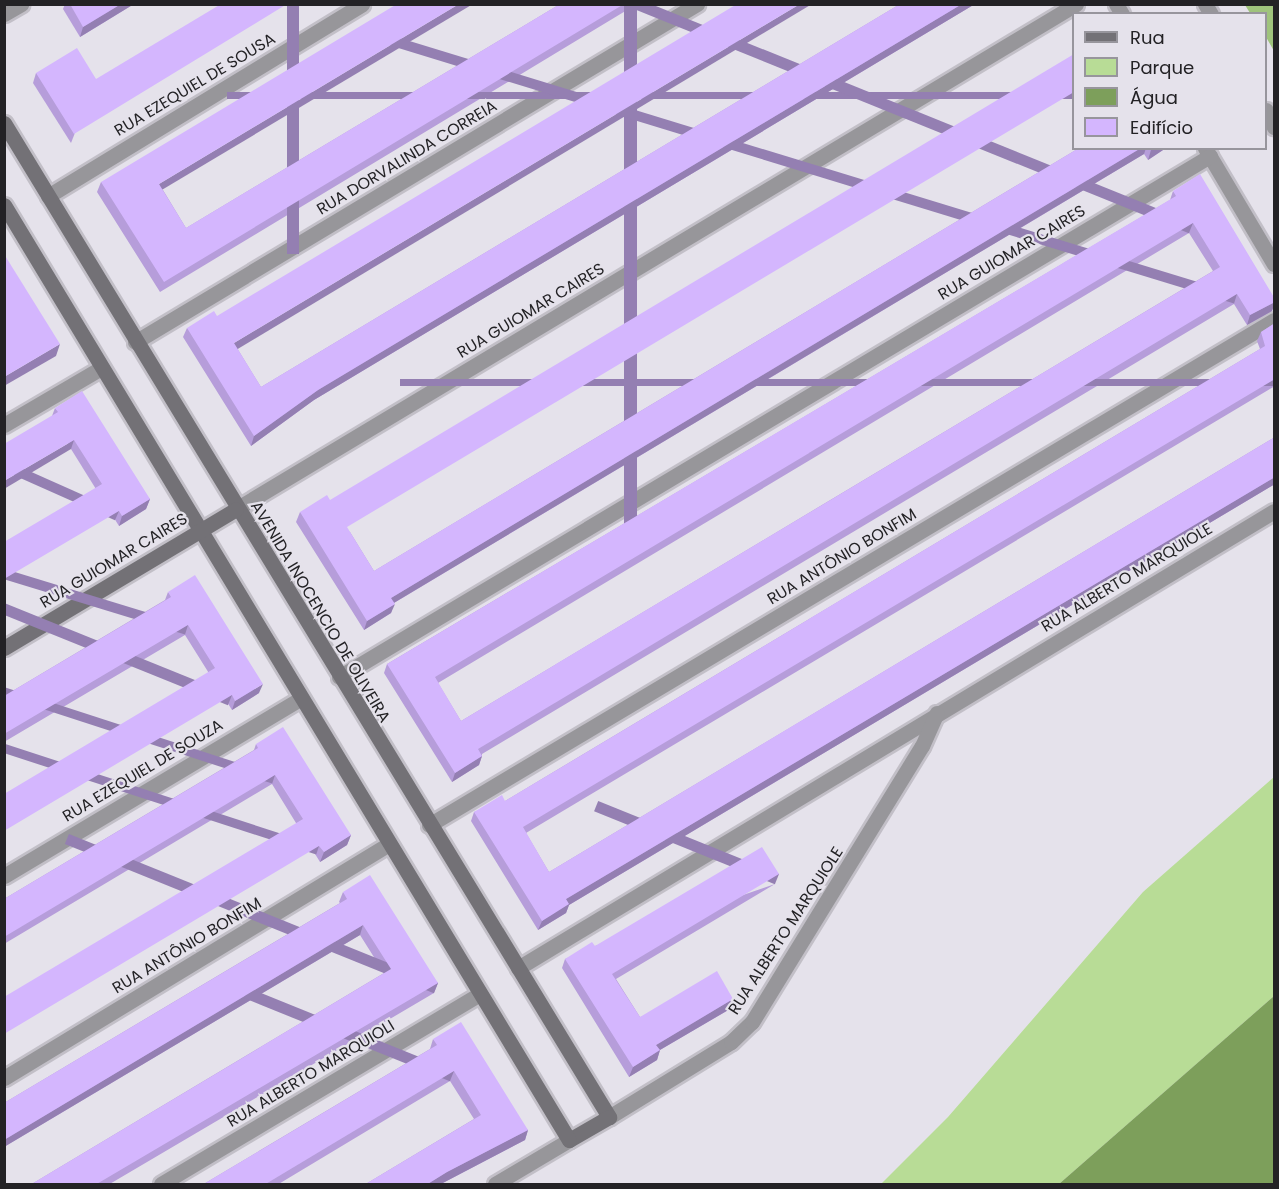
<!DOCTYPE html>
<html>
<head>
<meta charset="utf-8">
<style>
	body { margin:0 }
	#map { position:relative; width:1279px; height:1189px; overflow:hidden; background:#e5e2eb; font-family:Poppins,sans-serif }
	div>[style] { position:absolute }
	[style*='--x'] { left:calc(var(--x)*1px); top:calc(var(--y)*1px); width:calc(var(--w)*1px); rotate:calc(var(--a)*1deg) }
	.green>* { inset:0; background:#b8dc96 }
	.forest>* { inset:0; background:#9fc37c }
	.water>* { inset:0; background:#7d9f5b }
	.roads { filter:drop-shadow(2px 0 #c2bfc7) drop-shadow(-2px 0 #c2bfc7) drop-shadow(0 2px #c2bfc7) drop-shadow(0 -2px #c2bfc7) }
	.street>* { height:15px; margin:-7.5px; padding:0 7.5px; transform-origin:7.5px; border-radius:7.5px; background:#97969a }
	.secondary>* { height:15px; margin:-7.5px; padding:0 7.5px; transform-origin:7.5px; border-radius:7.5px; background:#737176 }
	.wall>* { inset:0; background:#b69dda }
	.shaded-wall>* { inset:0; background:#947fb2; transform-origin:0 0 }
	.building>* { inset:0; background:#d4b6fe }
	span { translate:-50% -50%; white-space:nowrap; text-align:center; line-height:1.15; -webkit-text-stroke:4.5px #e5e2eb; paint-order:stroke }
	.street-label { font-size:16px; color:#232225 }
	.frame { position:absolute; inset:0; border:6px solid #232225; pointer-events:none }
	.legend { position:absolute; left:1072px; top:12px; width:195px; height:138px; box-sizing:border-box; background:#e5e2eb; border:2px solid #97959c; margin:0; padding:8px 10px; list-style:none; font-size:18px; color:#232225 }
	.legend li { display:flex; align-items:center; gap:12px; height:30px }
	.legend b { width:30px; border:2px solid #97959c }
</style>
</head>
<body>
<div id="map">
	<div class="green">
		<div style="clip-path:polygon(1274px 777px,1274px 996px,1059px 1184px,881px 1184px,948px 1117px,1143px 892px)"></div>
	</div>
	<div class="forest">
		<div style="clip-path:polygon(1245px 5px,1274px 5px,1274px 51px,1266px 37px,1266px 14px,1250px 13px)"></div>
	</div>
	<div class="water">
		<div style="clip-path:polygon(1274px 996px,1274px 1184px,1059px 1184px)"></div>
	</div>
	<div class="roads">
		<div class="street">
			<div style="--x:1116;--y:4;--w:12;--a:59"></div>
			<div style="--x:1205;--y:4;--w:12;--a:59"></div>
			<div style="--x:4;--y:14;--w:20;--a:-30"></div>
			<div style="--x:1266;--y:110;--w:19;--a:65"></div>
			<div style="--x:1205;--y:148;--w:135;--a:59.3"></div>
			<div style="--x:48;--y:196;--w:368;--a:-31.4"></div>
			<div style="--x:135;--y:342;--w:656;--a:-31.02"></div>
			<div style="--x:4;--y:425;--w:113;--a:-30.4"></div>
			<div style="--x:236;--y:509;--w:980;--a:-31.01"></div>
			<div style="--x:339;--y:677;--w:1015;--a:-30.89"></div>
			<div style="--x:429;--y:825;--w:984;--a:-30.86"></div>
			<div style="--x:4;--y:876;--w:346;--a:-30.9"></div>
			<div style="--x:518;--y:968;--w:883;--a:-31.15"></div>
			<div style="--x:4;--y:1078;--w:448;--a:-31.3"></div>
			<div style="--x:609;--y:1117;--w:143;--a:-31.6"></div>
			<div style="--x:731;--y:1042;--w:29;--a:-44"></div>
			<div style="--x:752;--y:1022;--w:324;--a:-58.4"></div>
			<div style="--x:922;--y:746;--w:36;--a:-66"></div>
			<div style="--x:161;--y:1184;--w:371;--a:-30.8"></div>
			<div style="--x:495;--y:1184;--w:86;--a:-30.7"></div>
		</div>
		<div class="secondary">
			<div style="--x:4;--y:123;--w:1164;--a:58.67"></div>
			<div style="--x:609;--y:1117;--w:46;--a:150.1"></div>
			<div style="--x:569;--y:1140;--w:1092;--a:-121.14"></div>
			<div style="--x:4;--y:648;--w:270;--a:-30.9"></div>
		</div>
	</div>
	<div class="wall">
		<div style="clip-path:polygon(65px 4px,134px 4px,80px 37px,63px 9px)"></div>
		<div style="clip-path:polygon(560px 4px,637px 4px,160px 292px,97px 192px,101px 182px,163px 190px,186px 228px)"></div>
		<div style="clip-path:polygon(900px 4px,975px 4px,314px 400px,251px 446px,183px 337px,187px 328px,237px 348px,261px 387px)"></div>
		<div style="clip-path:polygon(36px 73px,96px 79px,71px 143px,33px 83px)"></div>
		<div style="clip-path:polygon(1079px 148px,1166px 148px,1148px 160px,1144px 154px,394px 603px,391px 613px,364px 630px,296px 522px,300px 512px,350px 532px,374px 571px)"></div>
		<div style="clip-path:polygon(evenodd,1173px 191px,1275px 299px,1275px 304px,1272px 311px,1247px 325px,1234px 304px,482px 754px,482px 756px,479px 765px,452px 782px,384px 673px,387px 664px,1170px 200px,1173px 191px,1189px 233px,1213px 271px,461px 721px,438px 683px,1189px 233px)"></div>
		<div style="clip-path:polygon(1275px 323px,1275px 386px,526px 833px,549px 872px,1275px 437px,1275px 484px,569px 905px,566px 913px,538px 930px,471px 821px,474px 812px,505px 801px,1260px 349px,1257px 341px,1261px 332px)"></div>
		<div style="clip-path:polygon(55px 408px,150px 499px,146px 509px,119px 526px,71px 449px,52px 416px)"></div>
		<div style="clip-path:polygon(168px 592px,259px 693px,232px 710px,185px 635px,4px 742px,4px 696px,165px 600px)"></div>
		<div style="clip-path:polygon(256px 744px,351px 835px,347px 845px,320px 862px,272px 784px,4px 944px,4px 899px,254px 750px)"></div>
		<div style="clip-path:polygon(775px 884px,616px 979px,640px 1017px,733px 999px,730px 1009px,660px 1050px,657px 1060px,629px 1077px,562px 968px,565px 959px,595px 946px)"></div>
		<div style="clip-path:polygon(343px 892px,438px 983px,434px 993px,108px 1185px,30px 1185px,384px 973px,360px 935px,4px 1147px,4px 1103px,340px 903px,339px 902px)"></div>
		<div style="clip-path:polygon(433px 1039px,528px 1130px,525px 1140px,439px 1185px,364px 1185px,474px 1119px,450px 1081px,277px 1185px,202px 1185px,430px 1049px)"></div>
	</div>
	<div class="shaded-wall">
		<div style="clip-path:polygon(121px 4px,134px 4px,80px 37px,83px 27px)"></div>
		<div style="left:287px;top:4px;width:12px;height:250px"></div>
		<div style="clip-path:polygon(459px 4px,473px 4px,155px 194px,159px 184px)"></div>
		<div style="left:624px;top:4px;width:13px;height:537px"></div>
		<div style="clip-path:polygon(800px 4px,812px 4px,231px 353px,234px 343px)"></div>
		<div style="clip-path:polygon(962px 4px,975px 4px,314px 400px,251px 446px,254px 436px,318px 390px)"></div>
		<div style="left:1074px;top:92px;width:7px;height:847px;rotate:90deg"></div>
		<div style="clip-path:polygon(1141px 148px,1146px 148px,1144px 154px,387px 607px,391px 598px)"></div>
		<div style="clip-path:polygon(1154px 148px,1166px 148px,1148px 160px,1151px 150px)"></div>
		<div style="left:1193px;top:223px;width:11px;height:884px;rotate:112deg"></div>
		<div style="left:1237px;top:294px;width:10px;height:885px;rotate:107deg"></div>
		<div style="clip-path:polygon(1275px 302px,1272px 311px,1247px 325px,1250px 315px)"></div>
		<div style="clip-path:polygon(60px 344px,56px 356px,4px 386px,4px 377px)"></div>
		<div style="left:1275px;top:379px;width:7px;height:875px;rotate:90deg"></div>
		<div style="clip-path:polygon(74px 440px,71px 449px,4px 489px,4px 481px)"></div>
		<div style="clip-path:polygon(1275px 477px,1275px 484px,569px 905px,566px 913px,538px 930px,542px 921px,566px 899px)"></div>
		<div style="clip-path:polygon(150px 499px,146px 509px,119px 526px,122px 516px)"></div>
		<div style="left:119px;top:511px;width:10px;height:134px;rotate:114deg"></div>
		<div style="clip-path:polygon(395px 604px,391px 613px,364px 630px,367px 621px)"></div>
		<div style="left:188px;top:625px;width:10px;height:214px;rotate:107deg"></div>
		<div style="clip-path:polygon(263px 684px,259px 693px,232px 710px,235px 701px)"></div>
		<div style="left:232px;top:695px;width:11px;height:265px;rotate:112deg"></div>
		<div style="clip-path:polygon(482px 756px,479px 765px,452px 782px,455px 773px)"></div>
		<div style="left:275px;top:775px;width:9px;height:316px;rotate:108deg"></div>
		<div style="clip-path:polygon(351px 835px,347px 845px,320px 862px,324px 852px)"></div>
		<div style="left:319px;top:846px;width:9px;height:367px;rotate:108deg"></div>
		<div style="left:779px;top:874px;width:11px;height:195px;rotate:112deg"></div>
		<div style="clip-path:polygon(363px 925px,360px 935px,4px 1147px,4px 1140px)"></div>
		<div style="left:438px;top:983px;width:11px;height:398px;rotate:112deg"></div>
		<div style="clip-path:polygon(733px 999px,730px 1009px,653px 1054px,656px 1045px)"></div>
		<div style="clip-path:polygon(660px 1050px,657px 1060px,629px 1077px,633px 1067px)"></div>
		<div style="left:454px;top:1071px;width:11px;height:222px;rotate:112deg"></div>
		<div style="clip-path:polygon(528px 1130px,525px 1140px,439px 1185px,426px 1185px,447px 1172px)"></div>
	</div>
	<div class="building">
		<div style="clip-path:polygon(70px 4px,121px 4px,83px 27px)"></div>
		<div style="clip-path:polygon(221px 4px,287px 4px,74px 134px,36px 73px,77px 48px,96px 79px)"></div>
		<div style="clip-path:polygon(397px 4px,459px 4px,159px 184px,186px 228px,560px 4px,624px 4px,164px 282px,101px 182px)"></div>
		<div style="clip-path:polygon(737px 4px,800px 4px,234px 343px,261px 387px,900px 4px,962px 4px,318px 390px,254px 436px,187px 328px,214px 311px,217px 316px)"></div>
		<div style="clip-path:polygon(1074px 54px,1074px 92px,347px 527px,374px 571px,1079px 148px,1141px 148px,391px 598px,395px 604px,367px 621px,300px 512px,327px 495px,330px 500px)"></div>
		<div style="clip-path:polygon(evenodd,1200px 174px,1275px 299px,1275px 302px,1250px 315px,1237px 294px,478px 749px,482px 756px,455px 773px,387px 664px,1176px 196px,1173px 191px,1200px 174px,1193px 223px,1220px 267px,461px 721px,435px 677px,1193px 223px)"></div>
		<div style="clip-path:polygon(4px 254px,60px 344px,4px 377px)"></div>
		<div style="clip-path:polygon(1275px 323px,1275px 379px,523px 827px,549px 872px,1275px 437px,1275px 477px,566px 899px,569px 904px,542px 921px,474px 812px,502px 795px,505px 801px,1265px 346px,1261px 332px)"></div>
		<div style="clip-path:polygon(82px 391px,150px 499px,122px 516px,119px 511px,4px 579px,4px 542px,102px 484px,74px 440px,4px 481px,4px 444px,58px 412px,55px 408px)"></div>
		<div style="clip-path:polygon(195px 575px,263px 684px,235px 701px,232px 695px,4px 831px,4px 794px,215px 668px,188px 625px,4px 734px,4px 696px,171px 597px,168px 592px)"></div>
		<div style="clip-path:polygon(283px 727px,351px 835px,324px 852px,319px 846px,4px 1034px,4px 997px,303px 819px,275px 775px,4px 937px,4px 899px,258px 748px,256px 744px)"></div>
		<div style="clip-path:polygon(762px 847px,779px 874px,612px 974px,640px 1017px,717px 971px,733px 999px,656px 1045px,660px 1050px,633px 1067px,565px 959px,592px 942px,595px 946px)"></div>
		<div style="clip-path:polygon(370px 875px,438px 983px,95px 1185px,30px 1185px,391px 969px,363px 925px,4px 1140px,4px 1103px,347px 899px,343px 892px)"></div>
		<div style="clip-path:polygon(461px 1022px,528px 1130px,447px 1172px,426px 1185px,364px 1185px,481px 1115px,454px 1071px,264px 1185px,202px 1185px,437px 1045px,433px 1039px)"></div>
	</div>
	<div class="street-label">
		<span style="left:195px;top:85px;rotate:-31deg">RUA EZEQUIEL DE SOUSA</span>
		<span style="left:407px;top:158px;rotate:-31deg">RUA DORVALINDA CORREIA</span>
		<span style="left:1012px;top:253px;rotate:-31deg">RUA GUIOMAR CAIRES</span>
		<span style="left:531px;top:311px;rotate:-31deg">RUA GUIOMAR CAIRES</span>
		<span style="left:842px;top:557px;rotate:-31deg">RUA ANTÔNIO BONFIM</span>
		<span style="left:114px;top:561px;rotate:-31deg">RUA GUIOMAR CAIRES</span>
		<span style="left:1127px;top:578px;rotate:-31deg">RUA ALBERTO MARQUIOLE</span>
		<span style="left:320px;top:612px;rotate:59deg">AVENIDA INOCENCIO DE OLIVEIRA</span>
		<span style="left:143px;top:771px;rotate:-31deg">RUA EZEQUIEL DE SOUZA</span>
		<span style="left:786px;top:931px;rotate:-57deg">RUA ALBERTO MARQUIOLE</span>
		<span style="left:187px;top:946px;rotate:-31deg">RUA ANTÔNIO BONFIM</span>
		<span style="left:311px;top:1074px;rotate:-31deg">RUA ALBERTO MARQUIOLI</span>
	</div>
	<div class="frame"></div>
	<ul class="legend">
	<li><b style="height:8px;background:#737176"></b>Rua</li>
	<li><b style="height:16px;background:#b8dc96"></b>Parque</li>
	<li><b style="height:16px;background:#7d9f5b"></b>Água</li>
	<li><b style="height:16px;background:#d4b6fe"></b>Edifício</li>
	</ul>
</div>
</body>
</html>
